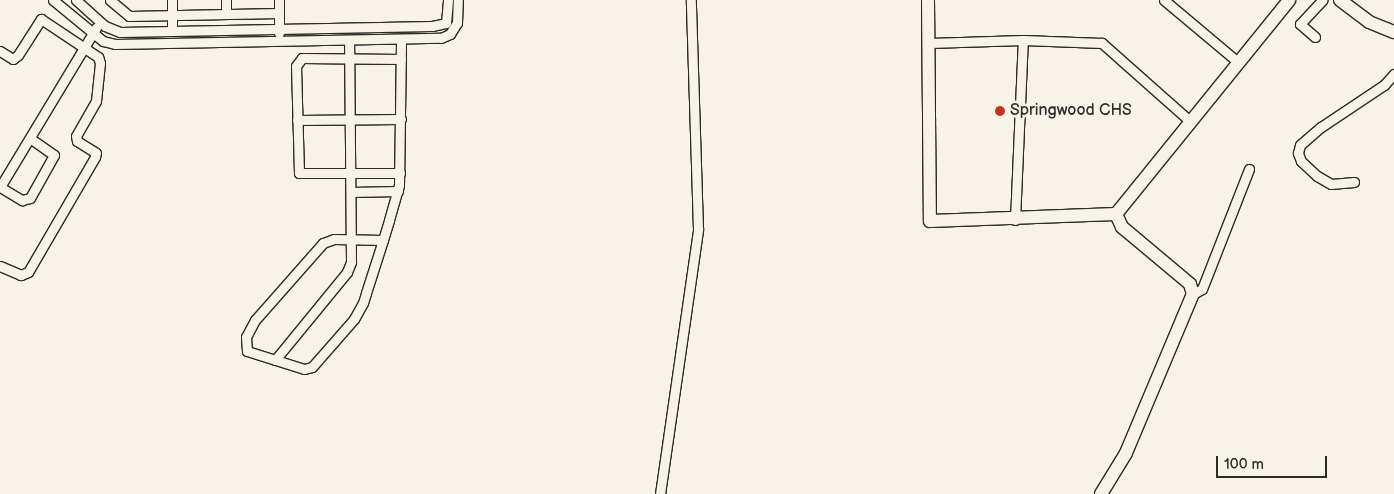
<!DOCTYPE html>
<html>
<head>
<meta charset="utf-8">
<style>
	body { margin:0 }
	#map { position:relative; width:1394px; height:494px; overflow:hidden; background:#f7f3e8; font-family:"Balsamiq Sans",sans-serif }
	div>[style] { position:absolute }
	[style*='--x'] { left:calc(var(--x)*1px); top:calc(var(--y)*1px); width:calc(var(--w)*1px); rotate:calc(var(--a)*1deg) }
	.roads { filter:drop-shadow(1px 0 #2b2b2b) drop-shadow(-1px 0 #2b2b2b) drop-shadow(0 1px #2b2b2b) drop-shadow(0 -1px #2b2b2b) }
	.street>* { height:9px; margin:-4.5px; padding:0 4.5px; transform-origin:4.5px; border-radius:4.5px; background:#f7f3e8 }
	.secondary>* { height:12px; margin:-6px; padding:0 6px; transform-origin:6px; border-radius:6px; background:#f7f3e8 }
	.dots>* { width:14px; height:14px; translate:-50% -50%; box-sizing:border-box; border:2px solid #f7f3e8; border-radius:50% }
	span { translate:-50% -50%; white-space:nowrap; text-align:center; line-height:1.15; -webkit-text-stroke:5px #f7f3e8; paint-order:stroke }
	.poi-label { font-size:16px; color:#2b2b2b }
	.left { translate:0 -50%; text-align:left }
	.scale { position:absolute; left:1216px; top:456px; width:111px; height:22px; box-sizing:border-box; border:2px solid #2b2b2b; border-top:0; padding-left:6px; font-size:15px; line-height:18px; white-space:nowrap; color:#2b2b2b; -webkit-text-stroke:4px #f7f3e8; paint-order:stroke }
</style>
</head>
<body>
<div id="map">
	<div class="roads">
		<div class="street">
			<div style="--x:53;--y:0;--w:65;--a:39.4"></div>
			<div style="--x:103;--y:41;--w:12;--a:14"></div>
			<div style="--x:115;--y:44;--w:326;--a:-1.1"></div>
			<div style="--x:441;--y:38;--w:10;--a:-24"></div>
			<div style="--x:450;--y:34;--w:13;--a:-58"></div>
			<div style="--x:457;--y:23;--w:23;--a:-88"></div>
			<div style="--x:76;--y:0;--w:39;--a:42"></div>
			<div style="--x:105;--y:26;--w:16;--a:22"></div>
			<div style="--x:120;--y:32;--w:312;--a:-1.1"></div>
			<div style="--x:432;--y:26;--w:14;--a:-12"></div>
			<div style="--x:446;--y:23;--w:23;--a:-85"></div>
			<div style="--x:110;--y:0;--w:25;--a:40"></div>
			<div style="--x:129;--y:16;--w:150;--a:-1.1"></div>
			<div style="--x:172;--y:0;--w:31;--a:90"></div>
			<div style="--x:226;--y:0;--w:14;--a:90"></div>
			<div style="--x:279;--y:0;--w:33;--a:90"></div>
			<div style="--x:1164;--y:0;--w:97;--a:40"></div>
			<div style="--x:1315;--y:37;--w:20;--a:-139"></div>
			<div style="--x:1300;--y:24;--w:33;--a:-47"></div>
			<div style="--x:929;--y:43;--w:94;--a:-1.8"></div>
			<div style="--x:1023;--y:40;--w:79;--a:2.2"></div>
			<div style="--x:1102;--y:43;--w:118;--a:41.6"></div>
			<div style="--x:0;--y:51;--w:15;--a:32"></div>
			<div style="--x:13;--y:59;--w:6;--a:-39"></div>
			<div style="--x:18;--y:55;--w:43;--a:-57.4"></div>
			<div style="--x:41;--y:19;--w:69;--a:33.7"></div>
			<div style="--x:98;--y:57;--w:6;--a:72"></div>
			<div style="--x:100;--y:63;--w:38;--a:96"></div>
			<div style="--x:96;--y:101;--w:40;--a:119.7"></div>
			<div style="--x:76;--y:136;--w:5;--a:79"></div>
			<div style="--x:77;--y:141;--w:22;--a:32"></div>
			<div style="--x:96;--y:153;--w:4;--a:104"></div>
			<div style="--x:95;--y:157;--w:133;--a:120.2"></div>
			<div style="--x:28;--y:272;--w:8;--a:157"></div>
			<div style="--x:21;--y:275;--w:23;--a:-157"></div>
			<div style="--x:297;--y:120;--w:104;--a:-0.6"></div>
			<div style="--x:400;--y:173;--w:101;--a:180"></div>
			<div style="--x:299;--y:173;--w:107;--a:-91.6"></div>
			<div style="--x:296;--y:66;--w:10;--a:-53"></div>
			<div style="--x:302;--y:58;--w:99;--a:0.6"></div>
			<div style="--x:1354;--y:182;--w:23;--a:175"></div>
			<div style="--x:1331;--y:184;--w:16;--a:-150"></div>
			<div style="--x:1317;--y:176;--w:22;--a:-137"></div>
			<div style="--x:1301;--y:161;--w:9;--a:-111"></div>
			<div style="--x:1298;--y:153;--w:8;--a:-76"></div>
			<div style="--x:1300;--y:145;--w:28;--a:-41"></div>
			<div style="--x:1321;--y:127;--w:76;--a:-33.7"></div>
			<div style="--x:1384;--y:85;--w:15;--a:-48"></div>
			<div style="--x:0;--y:187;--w:186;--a:-58.9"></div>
			<div style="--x:0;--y:187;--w:26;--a:31"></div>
			<div style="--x:22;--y:200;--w:8;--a:-14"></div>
			<div style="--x:30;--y:198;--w:49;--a:-60.8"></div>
			<div style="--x:54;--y:155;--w:29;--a:-145"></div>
			<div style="--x:351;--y:192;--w:47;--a:-1.2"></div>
			<div style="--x:1015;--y:220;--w:180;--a:-87.5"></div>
			<div style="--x:383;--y:240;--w:49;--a:-178.8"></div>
			<div style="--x:334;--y:239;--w:12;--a:160"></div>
			<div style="--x:323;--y:243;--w:103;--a:131.4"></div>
			<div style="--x:255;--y:320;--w:19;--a:118"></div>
			<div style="--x:246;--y:337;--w:14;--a:86"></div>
			<div style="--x:247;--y:351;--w:60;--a:17.5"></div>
			<div style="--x:304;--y:369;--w:8;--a:-14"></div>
			<div style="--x:312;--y:367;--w:64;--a:-48.8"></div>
			<div style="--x:354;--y:319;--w:18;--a:-61"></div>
			<div style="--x:363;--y:303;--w:10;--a:-73"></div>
			<div style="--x:366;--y:293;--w:56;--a:-72.2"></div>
			<div style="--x:383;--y:240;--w:21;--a:-73"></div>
			<div style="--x:389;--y:220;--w:35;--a:-74"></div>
			<div style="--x:399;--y:186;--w:147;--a:-89.2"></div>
			<div style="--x:1193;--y:294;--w:10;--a:-29"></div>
			<div style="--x:1202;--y:289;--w:129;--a:-68.6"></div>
			<div style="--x:275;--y:360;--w:114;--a:-50.7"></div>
			<div style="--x:347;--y:272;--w:11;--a:-68"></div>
			<div style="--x:351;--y:262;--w:222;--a:-90.5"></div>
			<div style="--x:660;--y:494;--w:268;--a:-81.8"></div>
			<div style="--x:698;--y:229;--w:229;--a:-91.8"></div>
		</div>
		<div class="secondary">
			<div style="--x:928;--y:0;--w:221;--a:89.5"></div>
			<div style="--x:930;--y:221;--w:186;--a:-2.2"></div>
			<div style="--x:1340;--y:0;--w:36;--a:37"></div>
			<div style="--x:1369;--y:22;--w:27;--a:22"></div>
			<div style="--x:1116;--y:214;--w:275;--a:-51"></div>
			<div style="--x:1101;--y:494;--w:48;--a:-58.6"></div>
			<div style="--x:1126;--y:453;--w:173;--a:-67.2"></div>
			<div style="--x:1193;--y:294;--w:10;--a:-107"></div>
			<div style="--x:1190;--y:284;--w:89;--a:-140"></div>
			<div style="--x:1122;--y:227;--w:14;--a:-115"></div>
		</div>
	</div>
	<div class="dots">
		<div style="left:1000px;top:111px;background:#c8321e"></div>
	</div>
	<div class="poi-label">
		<span class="left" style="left:1010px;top:111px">Springwood CHS</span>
	</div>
	<div class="scale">100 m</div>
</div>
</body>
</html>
